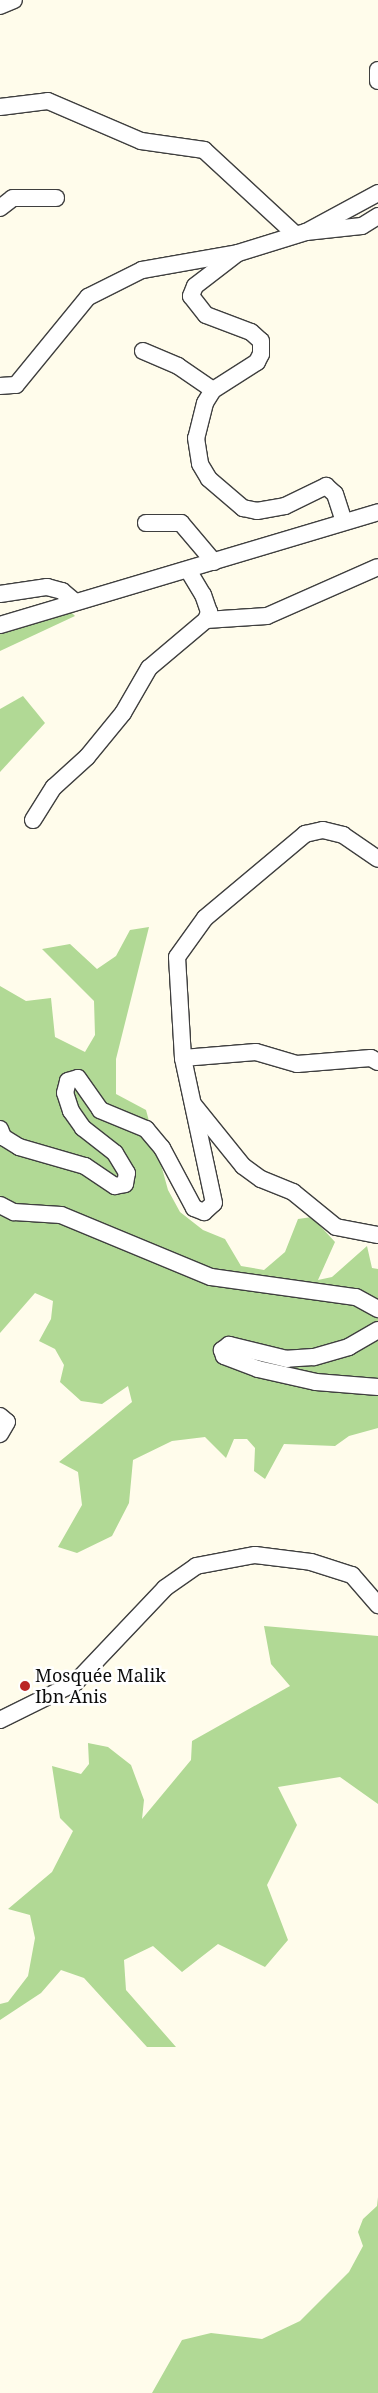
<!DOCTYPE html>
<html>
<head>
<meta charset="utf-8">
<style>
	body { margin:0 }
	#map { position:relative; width:378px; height:2393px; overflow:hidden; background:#fffceb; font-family:"Noto Serif",serif }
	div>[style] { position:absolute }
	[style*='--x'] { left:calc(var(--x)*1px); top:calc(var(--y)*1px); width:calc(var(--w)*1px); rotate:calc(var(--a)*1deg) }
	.forest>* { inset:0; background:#b1d995 }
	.roads { filter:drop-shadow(1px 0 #3f3f3f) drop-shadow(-1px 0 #3f3f3f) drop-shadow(0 1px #3f3f3f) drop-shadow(0 -1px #3f3f3f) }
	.minor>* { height:16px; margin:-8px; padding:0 8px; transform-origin:8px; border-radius:8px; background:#fff }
	.dots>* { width:14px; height:14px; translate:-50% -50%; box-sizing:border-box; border:2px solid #fff; border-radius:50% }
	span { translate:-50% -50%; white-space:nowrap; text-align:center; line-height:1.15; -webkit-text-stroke:5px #fff; paint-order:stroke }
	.poi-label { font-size:18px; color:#0c0c0c }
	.left { translate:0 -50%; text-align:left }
</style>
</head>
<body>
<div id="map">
	<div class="forest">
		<div style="clip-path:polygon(71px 612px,75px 616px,0 651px,0 630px)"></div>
		<div style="clip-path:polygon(23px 696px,45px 723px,0 772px,0 709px)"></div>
		<div style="clip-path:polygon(149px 927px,116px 1059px,116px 1094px,146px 1110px,168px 1190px,180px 1212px,203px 1230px,225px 1239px,241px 1266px,264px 1270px,285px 1252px,298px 1219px,312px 1217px,335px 1242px,318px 1280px,332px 1277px,367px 1246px,372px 1268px,378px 1269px,378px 1428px,349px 1436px,335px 1446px,284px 1444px,265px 1479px,254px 1471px,255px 1448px,247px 1439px,234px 1439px,226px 1458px,205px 1437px,172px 1441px,133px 1460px,129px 1503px,112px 1536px,77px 1553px,58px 1547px,82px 1505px,78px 1472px,59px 1462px,132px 1402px,128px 1386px,102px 1404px,81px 1401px,60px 1382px,64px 1365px,55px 1349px,39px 1341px,51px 1319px,53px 1301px,35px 1293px,0 1333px,0 986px,26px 1001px,51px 998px,55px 1037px,85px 1052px,95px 1035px,94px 1001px,42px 949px,70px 944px,97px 969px,116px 956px,130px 930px)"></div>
		<div style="clip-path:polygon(264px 1626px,378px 1636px,378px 1804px,340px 1777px,278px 1787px,297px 1825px,267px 1885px,288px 1940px,265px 1967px,218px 1944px,182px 1972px,153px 1946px,124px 1960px,126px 1990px,176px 2047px,147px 2047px,84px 1978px,61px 1970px,41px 1993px,0 2020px,0 2004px,8px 2002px,28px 1976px,35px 1938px,30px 1915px,8px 1909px,52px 1872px,73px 1831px,60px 1818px,52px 1766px,81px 1774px,89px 1764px,88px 1743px,108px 1747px,131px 1765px,144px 1800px,142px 1819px,191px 1760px,192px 1741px,290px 1686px,271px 1664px)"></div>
		<div style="clip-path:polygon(378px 2197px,378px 2393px,152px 2393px,182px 2340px,211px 2333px,262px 2339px,300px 2321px,349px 2272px,363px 2246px,358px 2232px,363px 2219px,377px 2206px)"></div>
	</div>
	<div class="roads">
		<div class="minor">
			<div style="--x:0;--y:6;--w:15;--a:-23"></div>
			<div style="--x:378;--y:70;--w:11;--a:90"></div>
			<div style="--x:0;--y:107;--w:48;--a:-7.1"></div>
			<div style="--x:48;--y:101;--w:101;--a:23.3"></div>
			<div style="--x:141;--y:141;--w:64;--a:8.1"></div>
			<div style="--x:204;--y:150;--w:125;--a:42.7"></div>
			<div style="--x:0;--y:208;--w:16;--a:-38"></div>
			<div style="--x:13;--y:198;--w:43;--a:0"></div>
			<div style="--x:306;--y:232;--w:56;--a:-6.1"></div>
			<div style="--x:362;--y:226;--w:19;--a:-32"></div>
			<div style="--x:238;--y:253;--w:54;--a:142.5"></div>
			<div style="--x:195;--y:286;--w:11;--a:112"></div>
			<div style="--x:191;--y:296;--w:24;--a:52"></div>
			<div style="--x:206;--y:315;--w:48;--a:20.7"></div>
			<div style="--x:251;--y:332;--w:13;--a:42"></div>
			<div style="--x:261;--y:341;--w:13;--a:90"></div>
			<div style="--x:261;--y:354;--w:9;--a:117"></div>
			<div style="--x:257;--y:362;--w:52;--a:147.5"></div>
			<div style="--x:213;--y:390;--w:15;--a:122"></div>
			<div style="--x:205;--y:403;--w:36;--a:104"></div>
			<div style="--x:196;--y:438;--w:26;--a:81"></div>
			<div style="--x:200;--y:464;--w:17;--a:59"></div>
			<div style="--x:209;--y:479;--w:45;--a:40.5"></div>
			<div style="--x:243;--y:508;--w:14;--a:12"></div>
			<div style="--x:257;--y:511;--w:28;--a:-10"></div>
			<div style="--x:285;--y:506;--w:46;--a:-26"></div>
			<div style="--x:326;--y:486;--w:12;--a:42"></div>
			<div style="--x:335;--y:494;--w:28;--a:72"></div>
			<div style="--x:143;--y:351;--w:38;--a:23"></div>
			<div style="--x:178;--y:366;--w:42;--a:34.4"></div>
			<div style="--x:0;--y:386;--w:16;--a:-4"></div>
			<div style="--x:16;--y:385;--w:114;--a:-50.7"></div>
			<div style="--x:88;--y:297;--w:60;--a:-26.6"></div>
			<div style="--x:142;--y:270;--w:97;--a:-10"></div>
			<div style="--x:238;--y:253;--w:71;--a:-17.2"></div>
			<div style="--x:306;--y:232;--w:82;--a:-28.4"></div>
			<div style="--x:146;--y:523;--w:35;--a:0"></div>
			<div style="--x:181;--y:523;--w:51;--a:49.8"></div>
			<div style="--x:0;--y:594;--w:48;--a:-8.5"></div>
			<div style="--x:47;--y:587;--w:16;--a:15"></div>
			<div style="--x:62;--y:591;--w:17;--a:40"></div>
			<div style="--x:206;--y:620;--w:61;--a:-3.8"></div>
			<div style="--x:267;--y:616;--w:121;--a:-23.8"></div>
			<div style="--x:0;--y:625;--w:395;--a:-16.6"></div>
			<div style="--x:33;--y:820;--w:39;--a:-58"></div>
			<div style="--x:54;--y:787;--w:45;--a:-42.3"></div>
			<div style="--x:87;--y:757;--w:57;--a:-50.7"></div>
			<div style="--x:123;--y:713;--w:52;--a:-60"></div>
			<div style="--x:149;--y:668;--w:75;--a:-40.1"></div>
			<div style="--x:206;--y:620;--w:9;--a:-69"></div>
			<div style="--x:209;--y:612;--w:18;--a:-109"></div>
			<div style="--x:203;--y:595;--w:29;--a:-121"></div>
			<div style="--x:183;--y:1058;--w:73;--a:-4.7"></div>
			<div style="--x:256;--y:1052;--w:43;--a:16.3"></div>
			<div style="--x:297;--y:1064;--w:74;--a:-4.6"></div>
			<div style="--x:371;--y:1058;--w:8;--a:30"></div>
			<div style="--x:193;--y:1104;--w:80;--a:51.1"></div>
			<div style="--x:243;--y:1166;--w:22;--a:36"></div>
			<div style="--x:261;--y:1179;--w:35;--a:22"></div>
			<div style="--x:293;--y:1192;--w:55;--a:39.1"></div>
			<div style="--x:336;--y:1227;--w:43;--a:10.8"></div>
			<div style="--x:0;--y:1129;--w:9;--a:69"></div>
			<div style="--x:3;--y:1137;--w:19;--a:32"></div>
			<div style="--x:19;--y:1147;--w:69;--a:16.1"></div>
			<div style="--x:85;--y:1166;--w:36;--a:34"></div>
			<div style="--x:115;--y:1186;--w:10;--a:-11"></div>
			<div style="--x:125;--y:1184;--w:11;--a:-80"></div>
			<div style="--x:127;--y:1173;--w:23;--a:-121"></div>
			<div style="--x:115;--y:1153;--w:41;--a:-142"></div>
			<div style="--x:83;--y:1128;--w:21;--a:-125"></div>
			<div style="--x:71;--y:1111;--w:19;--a:-108"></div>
			<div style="--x:65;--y:1093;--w:12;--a:-76"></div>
			<div style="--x:68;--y:1081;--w:10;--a:-17"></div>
			<div style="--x:78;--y:1078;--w:39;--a:55"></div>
			<div style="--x:100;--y:1110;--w:50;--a:22.4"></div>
			<div style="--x:146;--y:1129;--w:25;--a:50"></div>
			<div style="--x:162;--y:1148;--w:68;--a:61.9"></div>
			<div style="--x:194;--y:1208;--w:11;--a:22"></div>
			<div style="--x:204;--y:1212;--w:13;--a:-42"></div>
			<div style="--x:214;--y:1203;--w:148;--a:-102.1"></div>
			<div style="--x:183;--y:1058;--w:101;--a:-93.4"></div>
			<div style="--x:177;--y:957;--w:48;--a:-54.3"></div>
			<div style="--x:205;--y:918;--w:131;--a:-40"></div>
			<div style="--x:305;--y:834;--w:18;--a:-13"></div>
			<div style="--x:323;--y:830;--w:21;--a:14"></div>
			<div style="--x:343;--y:835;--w:42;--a:34.4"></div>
			<div style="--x:0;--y:1205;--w:16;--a:27"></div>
			<div style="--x:14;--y:1212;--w:47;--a:3.7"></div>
			<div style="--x:61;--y:1215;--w:162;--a:22.5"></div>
			<div style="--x:211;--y:1277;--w:146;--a:7.9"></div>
			<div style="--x:356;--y:1297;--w:25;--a:29"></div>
			<div style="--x:378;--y:1330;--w:34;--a:150"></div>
			<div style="--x:349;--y:1347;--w:37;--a:164"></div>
			<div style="--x:313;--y:1357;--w:26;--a:176"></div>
			<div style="--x:287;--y:1359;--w:60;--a:-166.4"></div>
			<div style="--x:229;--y:1345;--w:9;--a:144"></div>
			<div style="--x:222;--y:1350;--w:6;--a:72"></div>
			<div style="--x:224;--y:1356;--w:36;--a:21"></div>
			<div style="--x:258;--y:1369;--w:59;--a:12.6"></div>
			<div style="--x:316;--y:1382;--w:62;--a:4.6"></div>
			<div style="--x:0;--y:1416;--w:9;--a:41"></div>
			<div style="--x:7;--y:1422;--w:14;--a:120"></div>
			<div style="--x:0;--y:1720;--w:84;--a:-26.3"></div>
			<div style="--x:75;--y:1683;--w:131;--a:-46.5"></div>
			<div style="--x:165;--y:1588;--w:38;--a:-35"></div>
			<div style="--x:196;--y:1566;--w:60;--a:-10.6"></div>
			<div style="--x:255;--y:1555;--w:56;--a:7.1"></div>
			<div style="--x:311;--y:1562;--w:43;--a:17.6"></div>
			<div style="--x:352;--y:1575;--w:40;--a:49"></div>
		</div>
	</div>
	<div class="dots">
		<div style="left:25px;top:1686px;background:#ba2627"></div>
	</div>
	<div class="poi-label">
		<span class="left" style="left:35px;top:1686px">Mosquée Malik<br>Ibn Anis</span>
	</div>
</div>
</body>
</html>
